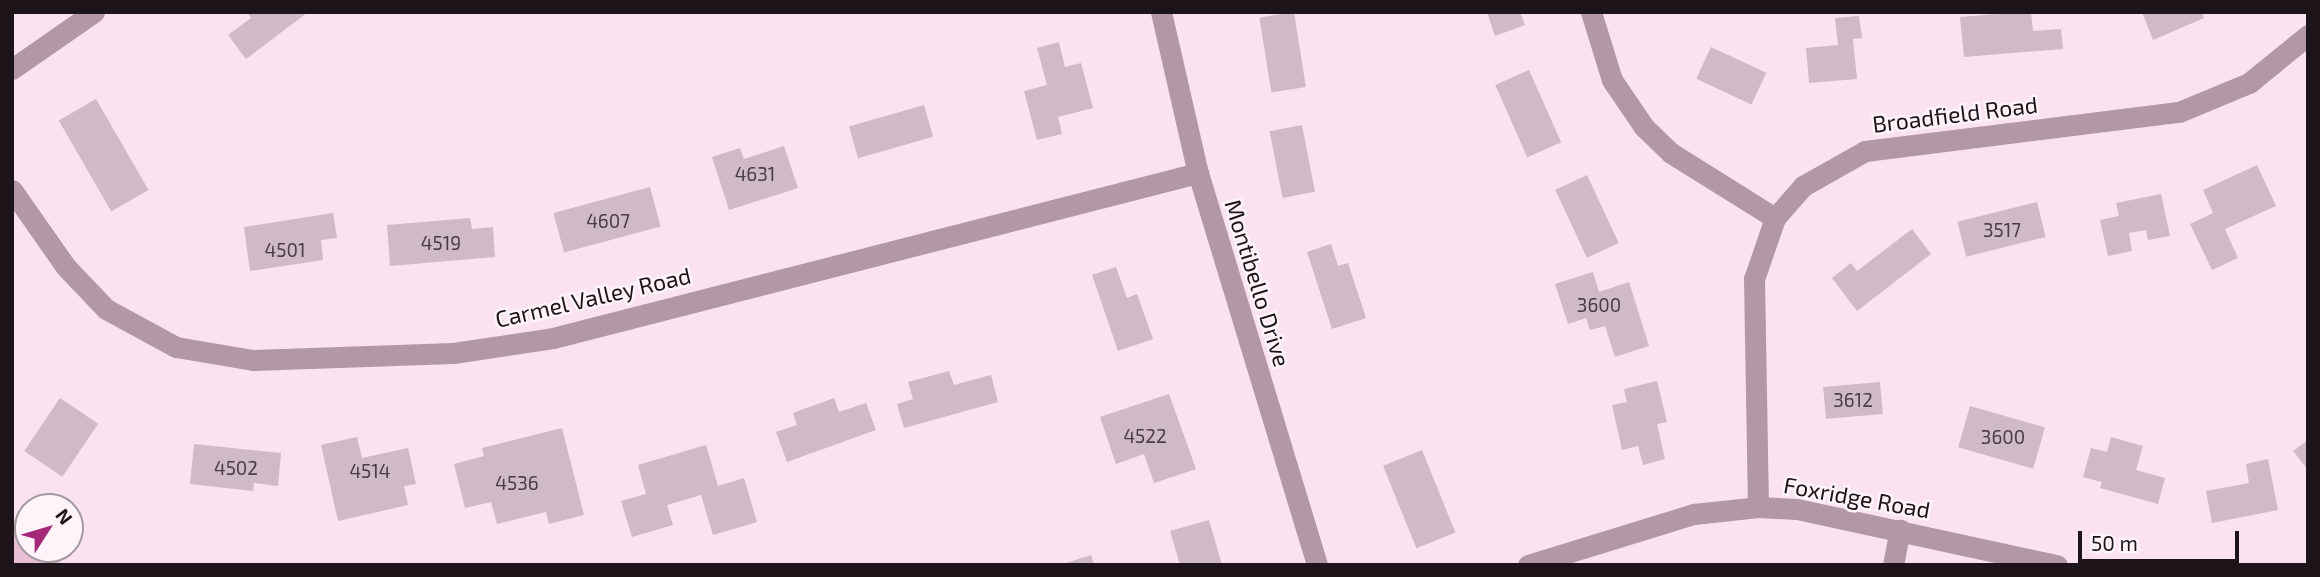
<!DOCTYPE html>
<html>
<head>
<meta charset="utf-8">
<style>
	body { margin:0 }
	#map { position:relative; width:2320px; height:577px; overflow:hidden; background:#fae2ee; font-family:"Exo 2",sans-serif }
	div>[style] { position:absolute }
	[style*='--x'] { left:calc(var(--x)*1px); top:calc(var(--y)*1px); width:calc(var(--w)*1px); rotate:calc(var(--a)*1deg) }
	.green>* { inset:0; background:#e8bfd4 }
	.building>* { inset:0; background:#d0bac5; transform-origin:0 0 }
	.street>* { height:21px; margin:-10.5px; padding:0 10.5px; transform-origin:10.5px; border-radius:10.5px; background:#b298a5 }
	span { translate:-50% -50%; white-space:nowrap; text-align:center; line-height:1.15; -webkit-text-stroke:5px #fef4f9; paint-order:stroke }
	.number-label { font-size:19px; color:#493e43 }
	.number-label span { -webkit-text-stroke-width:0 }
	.street-label { font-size:23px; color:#1c1418 }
	.frame { position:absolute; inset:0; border:14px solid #1c1418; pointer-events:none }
	.north { position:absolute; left:14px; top:493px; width:70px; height:70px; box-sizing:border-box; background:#fef4f9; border:2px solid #a49a9f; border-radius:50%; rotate:53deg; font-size:19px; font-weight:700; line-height:28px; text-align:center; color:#1c1418 }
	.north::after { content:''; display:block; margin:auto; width:24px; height:32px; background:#a62878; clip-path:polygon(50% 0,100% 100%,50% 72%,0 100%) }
	.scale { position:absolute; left:2078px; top:531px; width:161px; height:32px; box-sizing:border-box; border:4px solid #1c1418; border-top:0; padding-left:9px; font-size:21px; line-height:24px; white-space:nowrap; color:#1c1418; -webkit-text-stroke:5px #fef4f9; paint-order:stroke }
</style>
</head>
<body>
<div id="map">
	<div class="green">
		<div style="clip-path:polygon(12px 518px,28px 533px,28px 549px,46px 549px,63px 565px,12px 565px)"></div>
	</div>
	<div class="building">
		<div style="clip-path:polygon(247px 12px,308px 12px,246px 59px,228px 35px,251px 18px)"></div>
		<div style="left:1294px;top:12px;width:76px;height:35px;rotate:81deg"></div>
		<div style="clip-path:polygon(1487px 12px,1520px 12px,1525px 25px,1495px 36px)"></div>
		<div style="clip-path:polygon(2020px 12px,2031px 12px,2033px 31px,2061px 29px,2063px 49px,1964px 57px,1960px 17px)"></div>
		<div style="clip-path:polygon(2142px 12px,2202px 12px,2204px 18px,2153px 40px)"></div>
		<div style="clip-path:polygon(1859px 16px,1862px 38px,1853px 39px,1857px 79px,1809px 83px,1806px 48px,1838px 45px,1835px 18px)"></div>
		<div style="clip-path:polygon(1059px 42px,1065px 67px,1081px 63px,1093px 108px,1058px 117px,1062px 134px,1037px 140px,1024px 91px,1047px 85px,1037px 48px)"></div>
		<div style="left:1711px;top:47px;width:61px;height:35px;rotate:25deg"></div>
		<div style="left:1529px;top:70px;width:79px;height:37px;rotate:66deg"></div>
		<div style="left:96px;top:99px;width:105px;height:43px;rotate:60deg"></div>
		<div style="left:924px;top:105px;width:33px;height:78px;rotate:74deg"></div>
		<div style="left:1302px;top:125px;width:68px;height:33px;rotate:79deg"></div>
		<div style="clip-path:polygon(784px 146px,798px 188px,729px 210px,712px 157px,740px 148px,744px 159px)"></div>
		<div style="clip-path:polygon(2257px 165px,2276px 206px,2225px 229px,2238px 258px,2212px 270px,2190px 224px,2213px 213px,2203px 190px)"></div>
		<div style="left:1587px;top:175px;width:75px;height:35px;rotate:65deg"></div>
		<div style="left:650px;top:187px;width:41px;height:100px;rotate:75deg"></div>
		<div style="clip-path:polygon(2161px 194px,2170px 236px,2148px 240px,2146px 230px,2129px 233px,2132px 251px,2108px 256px,2100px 220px,2119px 216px,2116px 203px)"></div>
		<div style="left:2037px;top:202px;width:36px;height:82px;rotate:76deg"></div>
		<div style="clip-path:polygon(333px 213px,337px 238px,321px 240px,323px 260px,250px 271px,244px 227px)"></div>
		<div style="clip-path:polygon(470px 218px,472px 229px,493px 227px,495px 257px,390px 266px,387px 225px)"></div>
		<div style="clip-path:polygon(1912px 229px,1931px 254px,1857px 311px,1832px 278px,1851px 263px,1857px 271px)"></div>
		<div style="clip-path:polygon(1331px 244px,1338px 266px,1348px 263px,1366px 318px,1332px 329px,1307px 252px)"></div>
		<div style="clip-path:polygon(1116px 267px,1127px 298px,1137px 294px,1153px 339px,1118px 351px,1092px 275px)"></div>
		<div style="clip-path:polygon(1593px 272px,1599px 292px,1629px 282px,1649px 346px,1615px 357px,1605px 326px,1590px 330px,1586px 318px,1568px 324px,1555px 284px)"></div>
		<div style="clip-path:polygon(949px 371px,954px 385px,991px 375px,998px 402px,904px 428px,897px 404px,913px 399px,908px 382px)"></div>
		<div style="clip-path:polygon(1657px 381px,1667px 422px,1657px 424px,1665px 459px,1643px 465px,1638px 446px,1622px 450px,1612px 405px,1627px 402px,1624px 389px)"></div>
		<div style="left:1880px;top:382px;width:32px;height:57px;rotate:85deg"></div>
		<div style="clip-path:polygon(1169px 394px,1196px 469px,1154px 483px,1144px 454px,1116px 464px,1100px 417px)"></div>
		<div style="left:60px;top:398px;width:46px;height:64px;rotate:34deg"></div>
		<div style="clip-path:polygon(834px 398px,839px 412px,866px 403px,876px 430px,787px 462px,776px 432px,797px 425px,793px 413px)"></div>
		<div style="left:1970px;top:406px;width:78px;height:43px;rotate:16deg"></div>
		<div style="clip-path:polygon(562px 428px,584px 515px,549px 524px,546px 512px,497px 524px,491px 502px,465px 508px,454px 464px,484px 456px,482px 448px)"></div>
		<div style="clip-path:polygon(357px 437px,362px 458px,408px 448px,416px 484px,404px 486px,408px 505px,338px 521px,321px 445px)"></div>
		<div style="clip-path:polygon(2111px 437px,2143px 446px,2136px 470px,2165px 478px,2158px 504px,2100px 488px,2102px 482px,2083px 477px,2091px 448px,2107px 452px)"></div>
		<div style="clip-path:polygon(2308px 440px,2308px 470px,2293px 451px)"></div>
		<div style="clip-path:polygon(194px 444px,281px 453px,278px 486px,254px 483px,253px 491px,190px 484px)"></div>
		<div style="clip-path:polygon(706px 445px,718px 486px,744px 478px,757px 522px,713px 535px,701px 495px,667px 505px,673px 525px,632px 537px,621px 501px,646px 494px,638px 465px)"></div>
		<div style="left:1422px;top:450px;width:89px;height:42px;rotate:68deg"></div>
		<div style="clip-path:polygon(2268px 459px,2278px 510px,2212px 523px,2206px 491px,2249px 483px,2246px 464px)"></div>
		<div style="clip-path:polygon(1209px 520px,1222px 565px,1180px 565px,1170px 531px)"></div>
		<div style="clip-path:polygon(1091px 555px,1094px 565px,1063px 565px,1063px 564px)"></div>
	</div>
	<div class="street">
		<div style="--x:1161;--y:12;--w:165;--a:77.1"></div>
		<div style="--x:1198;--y:173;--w:410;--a:73.1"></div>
		<div style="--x:1591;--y:12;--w:71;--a:72.8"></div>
		<div style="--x:1612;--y:80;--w:57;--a:55.8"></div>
		<div style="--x:1644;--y:127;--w:37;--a:44"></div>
		<div style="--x:1671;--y:153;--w:123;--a:32"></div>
		<div style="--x:12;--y:69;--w:100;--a:-34.8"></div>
		<div style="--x:12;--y:190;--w:94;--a:55"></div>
		<div style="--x:66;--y:267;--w:58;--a:46.4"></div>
		<div style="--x:106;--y:309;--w:80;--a:28.5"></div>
		<div style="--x:176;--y:347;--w:78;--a:9.6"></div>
		<div style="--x:253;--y:360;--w:200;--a:-2"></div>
		<div style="--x:453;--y:353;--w:101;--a:-8.5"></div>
		<div style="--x:553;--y:338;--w:666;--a:-14.35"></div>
		<div style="--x:1758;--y:507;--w:228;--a:-91"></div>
		<div style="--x:1754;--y:279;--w:65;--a:-71"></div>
		<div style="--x:1775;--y:218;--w:43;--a:-48.8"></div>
		<div style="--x:1803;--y:186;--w:71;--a:-29.4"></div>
		<div style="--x:1865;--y:151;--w:316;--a:-7.1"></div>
		<div style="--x:2179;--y:112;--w:76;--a:-22.5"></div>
		<div style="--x:2249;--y:83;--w:76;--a:-39.1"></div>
		<div style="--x:1528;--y:565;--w:174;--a:-17.1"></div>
		<div style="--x:1694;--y:514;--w:64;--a:-6.2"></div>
		<div style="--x:1758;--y:507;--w:39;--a:3"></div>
		<div style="--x:1797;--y:509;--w:266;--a:12.2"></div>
		<div style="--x:1893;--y:565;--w:36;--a:-79"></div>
	</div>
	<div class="number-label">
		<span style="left:755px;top:174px">4631</span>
		<span style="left:608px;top:221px">4607</span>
		<span style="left:2002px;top:230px">3517</span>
		<span style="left:441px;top:243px">4519</span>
		<span style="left:285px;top:250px">4501</span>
		<span style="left:1599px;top:305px">3600</span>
		<span style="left:1853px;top:400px">3612</span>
		<span style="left:1145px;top:436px">4522</span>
		<span style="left:2003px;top:437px">3600</span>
		<span style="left:236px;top:468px">4502</span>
		<span style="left:370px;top:471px">4514</span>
		<span style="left:517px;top:483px">4536</span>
	</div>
	<div class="street-label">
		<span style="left:1955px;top:114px;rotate:-7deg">Broadfield Road</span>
		<span style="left:1258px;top:283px;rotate:73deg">Montibello Drive</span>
		<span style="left:593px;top:297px;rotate:-13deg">Carmel Valley Road</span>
		<span style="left:1857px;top:497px;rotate:10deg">Foxridge Road</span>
	</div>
	<div class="frame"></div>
	<div class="north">N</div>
	<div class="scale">50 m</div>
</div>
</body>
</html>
